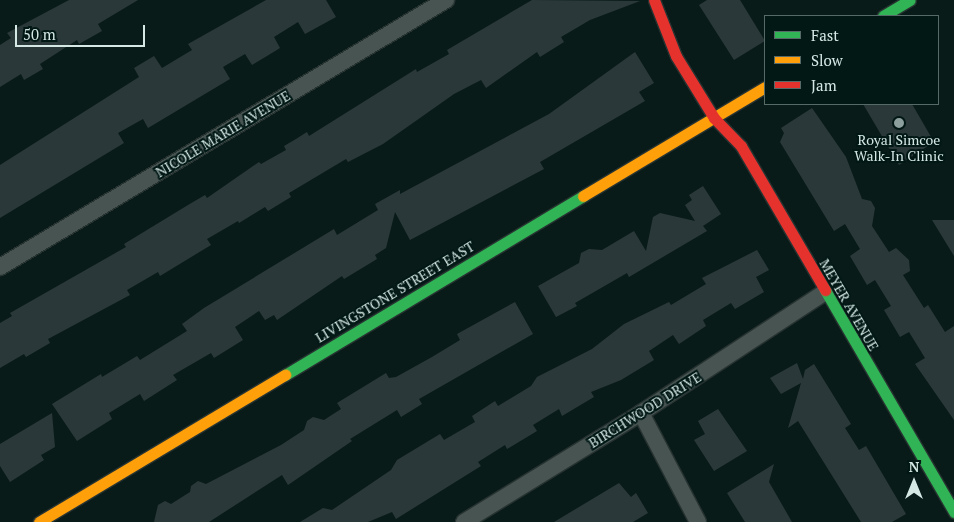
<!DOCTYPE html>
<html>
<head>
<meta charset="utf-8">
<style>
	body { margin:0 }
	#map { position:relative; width:954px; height:522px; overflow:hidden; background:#091b19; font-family:"PT Serif",serif }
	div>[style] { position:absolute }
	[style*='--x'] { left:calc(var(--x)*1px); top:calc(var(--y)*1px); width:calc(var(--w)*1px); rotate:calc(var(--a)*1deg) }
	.building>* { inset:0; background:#2a3839 }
	.roads { filter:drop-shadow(1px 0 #273331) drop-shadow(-1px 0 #273331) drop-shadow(0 1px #273331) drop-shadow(0 -1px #273331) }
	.street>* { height:16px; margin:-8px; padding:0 8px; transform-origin:8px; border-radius:8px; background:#475452 }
	.fast>* { height:11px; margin:-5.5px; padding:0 5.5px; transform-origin:5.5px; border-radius:5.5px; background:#30b455 }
	.slow>* { height:11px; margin:-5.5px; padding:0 5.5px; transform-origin:5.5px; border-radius:5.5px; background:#ff9f0a }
	.jam>* { height:11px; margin:-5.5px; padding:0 5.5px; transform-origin:5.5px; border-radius:5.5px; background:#e5322d }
	.dots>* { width:14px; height:14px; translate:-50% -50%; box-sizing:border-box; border:2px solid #011815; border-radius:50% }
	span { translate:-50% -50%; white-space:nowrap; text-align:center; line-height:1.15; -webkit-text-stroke:4px #011815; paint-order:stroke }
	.street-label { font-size:14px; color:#d5e8e4 }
	.poi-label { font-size:14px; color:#d5e8e4 }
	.legend { position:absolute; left:764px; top:15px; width:175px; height:90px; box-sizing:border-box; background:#011815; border:1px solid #566b68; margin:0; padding:6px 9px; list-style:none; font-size:15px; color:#d5e8e4 }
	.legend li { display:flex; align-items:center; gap:10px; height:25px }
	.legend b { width:25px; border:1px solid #566b68 }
	.north { position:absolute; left:889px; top:457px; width:50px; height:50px; -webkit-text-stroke:4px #011815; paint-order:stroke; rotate:0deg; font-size:14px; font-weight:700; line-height:20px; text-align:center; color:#d5e8e4 }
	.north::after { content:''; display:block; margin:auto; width:18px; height:22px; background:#d5e8e4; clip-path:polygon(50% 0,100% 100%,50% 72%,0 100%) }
	.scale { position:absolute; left:15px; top:25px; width:130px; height:22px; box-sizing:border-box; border:2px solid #d5e8e4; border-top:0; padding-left:6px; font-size:15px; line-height:18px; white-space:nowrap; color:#d5e8e4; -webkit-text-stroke:4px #011815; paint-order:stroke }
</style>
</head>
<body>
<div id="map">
	<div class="building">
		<div style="clip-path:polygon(69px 0,138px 0,98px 24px,102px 31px,79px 44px,77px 40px,40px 64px,43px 69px,24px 80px,21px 74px,0 87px,0 45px,11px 38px,7px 33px)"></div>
		<div style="clip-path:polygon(266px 0,326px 0,336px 17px,305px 34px,298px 22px,274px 37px,280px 48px,267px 56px,252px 65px,245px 54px,223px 67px,230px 79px,148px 128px,143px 119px,118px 133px,124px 143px,0 218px,0 165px,139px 77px,134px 68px,154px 56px,162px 68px,192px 50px,188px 44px)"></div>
		<div style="clip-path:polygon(532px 0,640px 1px,590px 20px,561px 37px,564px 42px,540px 57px,537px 52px,486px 88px,481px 80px,454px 94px,383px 144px,348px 162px,346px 159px,289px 193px,291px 197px,268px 211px,265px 207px,239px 223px,238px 221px,207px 239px,211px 245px,160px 276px,158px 272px,127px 290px,130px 295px,48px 339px,50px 343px,26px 357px,24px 354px,0 368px,0 323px,12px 316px,10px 313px,126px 247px,124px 244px,188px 205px,205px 195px,207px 198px,259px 162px,261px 164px,286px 150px,284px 146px,296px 139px,307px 132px,309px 136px,416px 69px,417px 72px,449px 54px,447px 50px)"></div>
		<div style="clip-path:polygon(707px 0,740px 0,765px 41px,734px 60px,699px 5px)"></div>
		<div style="clip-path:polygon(635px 52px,654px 83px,639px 92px,645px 101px,540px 162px,544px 169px,410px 240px,395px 212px,386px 248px,375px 255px,377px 259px,344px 279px,342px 276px,277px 320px,274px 315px,265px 320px,259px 311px,235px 327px,243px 340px,214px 358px,211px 353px,173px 375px,177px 380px,144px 401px,140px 394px,109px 413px,112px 419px,77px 441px,52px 404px,101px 374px,102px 377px,137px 356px,140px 360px,187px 331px,182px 324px,204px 308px,334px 229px,337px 235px,378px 210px,375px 204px,400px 190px,400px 194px,549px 114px)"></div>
		<div style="clip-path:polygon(863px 104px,912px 104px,934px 142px,899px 165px)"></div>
		<div style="clip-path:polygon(812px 108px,846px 157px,862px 199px,871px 201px,875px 208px,872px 226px,889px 252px,896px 248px,909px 260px,910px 271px,903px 275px,924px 308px,928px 305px,945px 332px,954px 326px,954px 420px,915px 364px,925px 358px,909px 332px,900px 337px,884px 310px,891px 306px,875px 280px,867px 285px,850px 256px,860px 249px,845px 224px,834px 231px,780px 142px,784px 133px,781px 128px)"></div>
		<div style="clip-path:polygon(703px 186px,721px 214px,703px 226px,707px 231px,629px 277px,627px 273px,575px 303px,577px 306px,556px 317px,538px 286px,579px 263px,581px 253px,589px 249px,602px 250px,634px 231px,646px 251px,653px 217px,660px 213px,695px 221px,685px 205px,692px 200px,689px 195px)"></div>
		<div style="clip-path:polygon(932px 220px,954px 220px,954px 256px)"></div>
		<div style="clip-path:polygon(757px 250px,769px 270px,756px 277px,764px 292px,735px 309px,731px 303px,703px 320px,706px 326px,679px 344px,673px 335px,649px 351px,654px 360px,621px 380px,591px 392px,594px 397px,562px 416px,559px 409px,533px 425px,537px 431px,507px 449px,505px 445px,478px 462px,481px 466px,396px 519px,392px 512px,368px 522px,300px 522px,323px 508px,332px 510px,391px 470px,397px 460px,440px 434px,444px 440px,475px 422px,472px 416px,495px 401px,498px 406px,531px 386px,537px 377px,592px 349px,624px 324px,669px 302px,671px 305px,706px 284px,702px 278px)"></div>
		<div style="clip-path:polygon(515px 302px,533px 334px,419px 399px,422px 404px,401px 417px,397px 410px,350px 439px,352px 441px,288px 485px,282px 475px,209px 522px,154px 522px,158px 505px,165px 501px,171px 504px,190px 492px,191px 486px,198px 481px,206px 484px,281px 445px,304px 430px,307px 421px,313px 417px,324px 420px,341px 409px,337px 403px,386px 373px,389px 378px,396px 377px,432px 357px,460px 340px,457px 334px)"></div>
		<div style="clip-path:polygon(797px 363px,803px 379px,805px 370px,814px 364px,851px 424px,845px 428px,859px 450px,866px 446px,906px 514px,892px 522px,861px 522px,798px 421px,788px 428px,801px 383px,781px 394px,770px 378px)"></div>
		<div style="clip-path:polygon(718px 409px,747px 451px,714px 471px,694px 440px,705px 434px,698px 421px)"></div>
		<div style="clip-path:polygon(52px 413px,55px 447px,41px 455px,44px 460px,10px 482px,0 466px,0 444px)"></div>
		<div style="clip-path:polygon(774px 464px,769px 482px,792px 522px,745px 522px,727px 493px)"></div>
		<div style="clip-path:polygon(619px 483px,631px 497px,636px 493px,648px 513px,633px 522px,554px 522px)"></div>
	</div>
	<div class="roads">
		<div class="street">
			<div style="--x:0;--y:267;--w:520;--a:-30.91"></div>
			<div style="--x:641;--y:413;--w:123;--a:62.4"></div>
			<div style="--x:464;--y:522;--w:208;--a:-31.6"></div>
			<div style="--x:641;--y:413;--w:219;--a:-33.3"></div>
		</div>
		<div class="fast">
			<div style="--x:883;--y:16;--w:31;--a:-31"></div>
			<div style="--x:825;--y:290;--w:257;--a:59.8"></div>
			<div style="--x:285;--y:375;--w:348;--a:-31"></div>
		</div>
		<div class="slow">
			<div style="--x:583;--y:196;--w:212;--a:-30.9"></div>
			<div style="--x:39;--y:522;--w:287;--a:-30.9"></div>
		</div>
		<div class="jam">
			<div style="--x:654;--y:0;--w:60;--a:68.6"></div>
			<div style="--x:676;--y:56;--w:73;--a:58.5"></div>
			<div style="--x:714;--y:118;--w:39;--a:46"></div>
			<div style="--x:741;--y:146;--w:167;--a:59.7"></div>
		</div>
	</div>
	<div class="dots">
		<div style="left:899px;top:123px;background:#8ea09d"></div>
	</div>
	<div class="street-label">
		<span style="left:223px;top:134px;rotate:-31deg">NICOLE MARIE AVENUE</span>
		<span style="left:395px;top:292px;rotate:-31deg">LIVINGSTONE STREET EAST</span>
		<span style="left:849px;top:305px;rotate:60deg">MEYER AVENUE</span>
		<span style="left:645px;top:410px;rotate:-32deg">BIRCHWOOD DRIVE</span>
	</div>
	<div class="poi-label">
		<span style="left:899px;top:148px">Royal Simcoe<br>Walk-In Clinic</span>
	</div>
	<ul class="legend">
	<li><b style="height:6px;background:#30b455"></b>Fast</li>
	<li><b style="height:6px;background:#ff9f0a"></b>Slow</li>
	<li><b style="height:6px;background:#e5322d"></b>Jam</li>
	</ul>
	<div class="north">N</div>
	<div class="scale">50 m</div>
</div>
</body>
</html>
